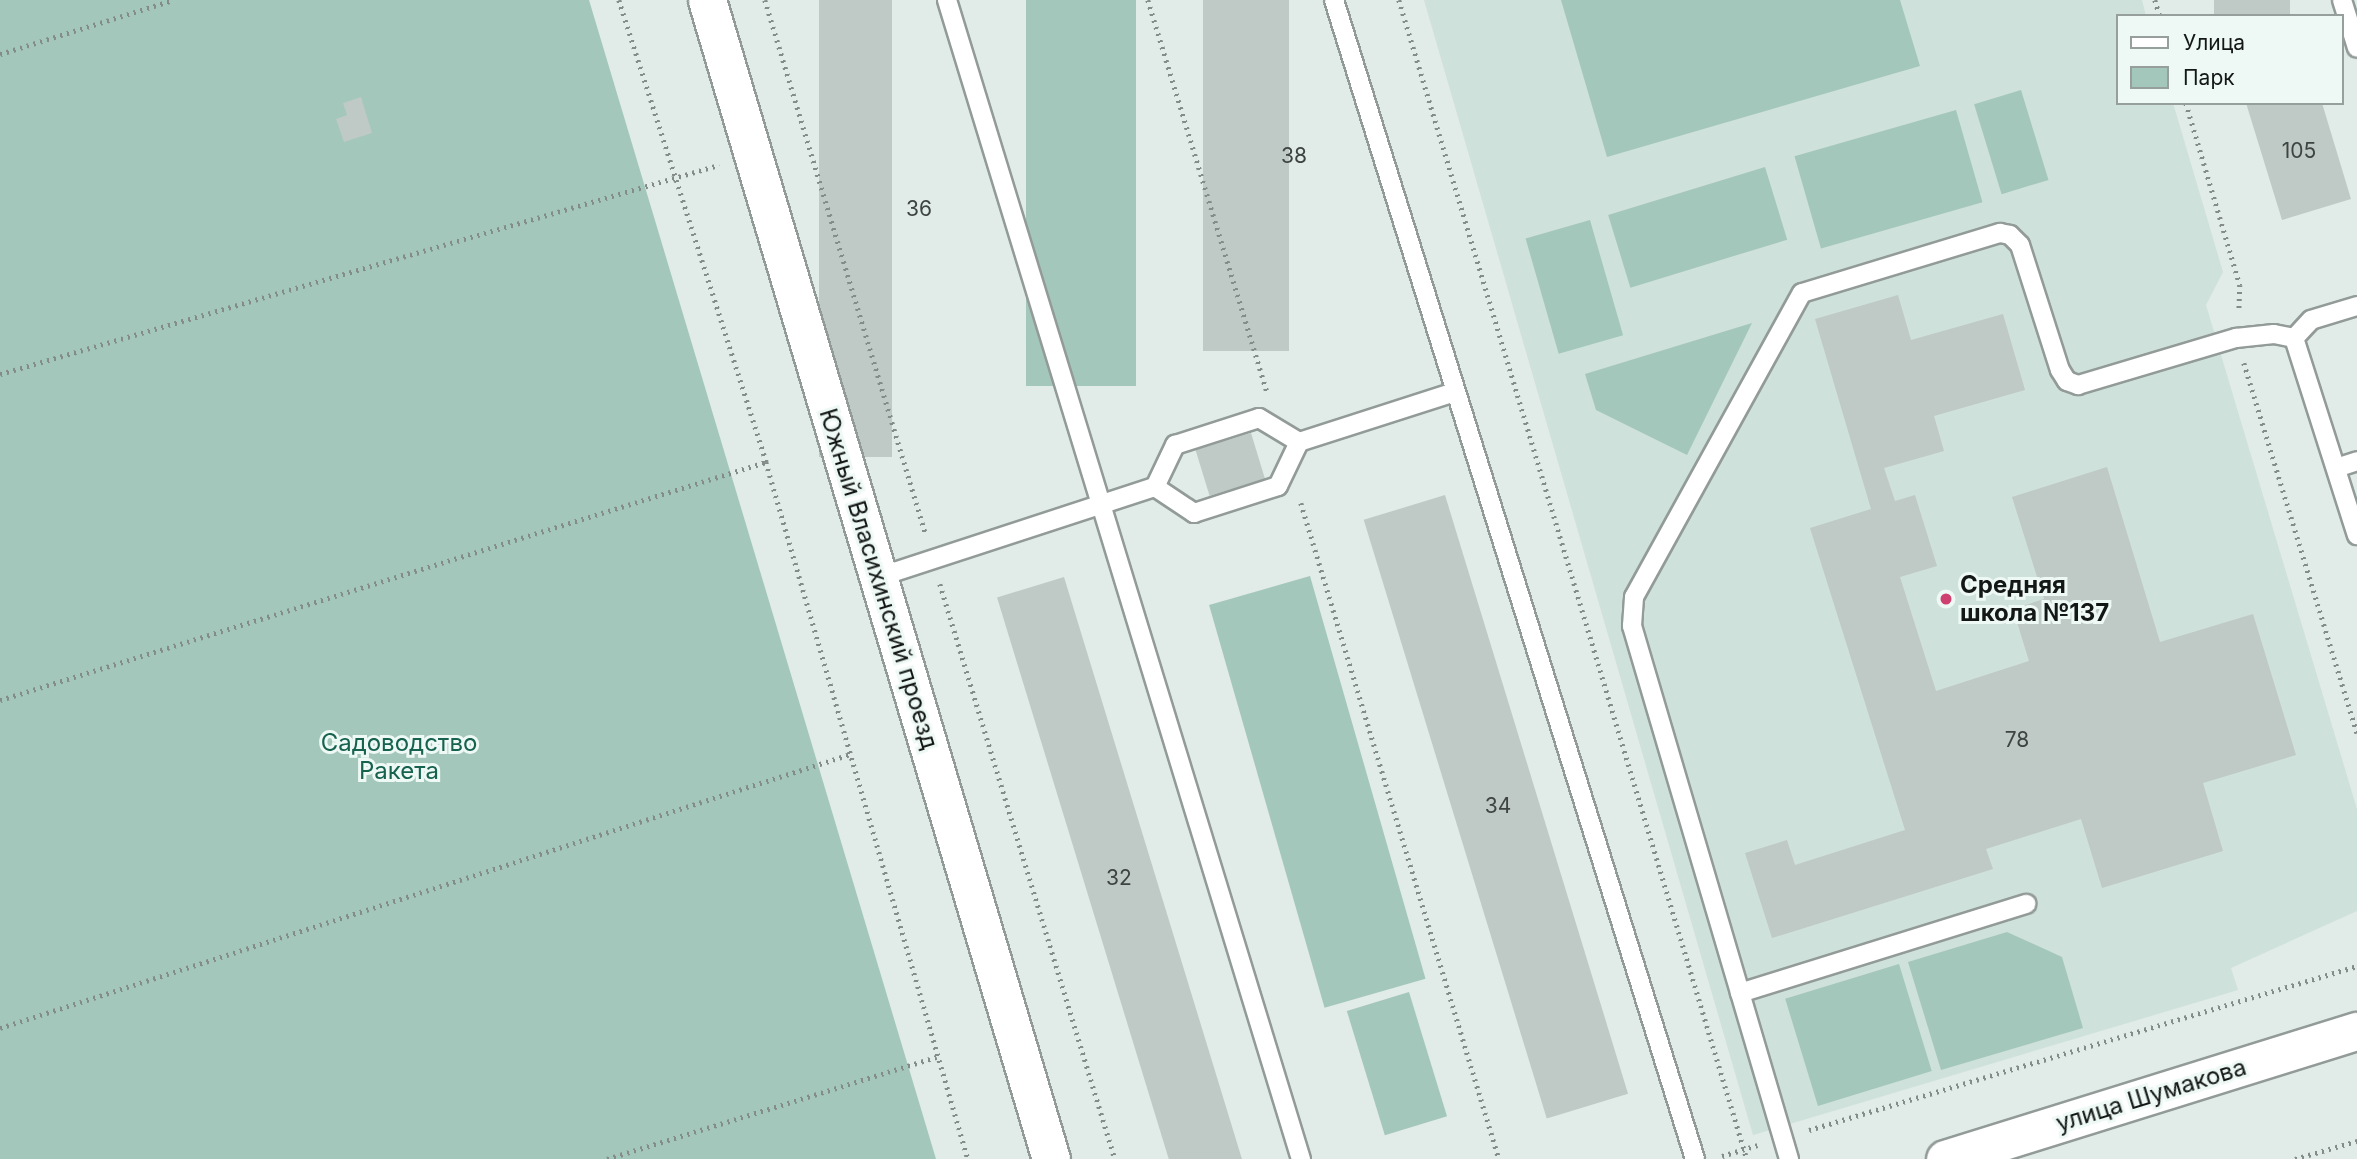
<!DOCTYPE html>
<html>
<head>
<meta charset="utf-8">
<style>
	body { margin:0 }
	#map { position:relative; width:2357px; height:1159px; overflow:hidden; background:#e1ebe7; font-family:Inter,sans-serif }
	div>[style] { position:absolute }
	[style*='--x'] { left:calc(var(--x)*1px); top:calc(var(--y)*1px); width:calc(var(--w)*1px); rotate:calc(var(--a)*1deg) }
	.built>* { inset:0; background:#cee1da }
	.green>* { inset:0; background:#a4c7bb; transform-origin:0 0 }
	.building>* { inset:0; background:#bfc9c6; transform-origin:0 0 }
	.path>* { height:4.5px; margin-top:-2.25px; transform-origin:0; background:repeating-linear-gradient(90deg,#848c89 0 2px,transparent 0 7px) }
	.roads { filter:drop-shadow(2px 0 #929b98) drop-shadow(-2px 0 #929b98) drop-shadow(0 2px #929b98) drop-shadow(0 -2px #929b98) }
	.service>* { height:18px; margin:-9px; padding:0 9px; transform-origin:9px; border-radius:9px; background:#fff }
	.minor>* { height:37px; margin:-18.5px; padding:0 18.5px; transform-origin:18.5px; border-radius:18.5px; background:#fff }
	.dots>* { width:19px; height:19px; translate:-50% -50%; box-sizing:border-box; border:4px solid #eef9f5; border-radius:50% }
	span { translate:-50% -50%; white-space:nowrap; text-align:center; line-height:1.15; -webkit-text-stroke:6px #eef9f5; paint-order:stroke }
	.number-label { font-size:21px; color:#3e4441 }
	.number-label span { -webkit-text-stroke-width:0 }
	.street-label { font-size:24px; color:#131715 }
	.poi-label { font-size:24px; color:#131715; font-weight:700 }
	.left { translate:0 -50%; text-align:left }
	.park-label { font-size:24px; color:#16624f }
	.legend { position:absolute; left:2116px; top:14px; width:228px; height:91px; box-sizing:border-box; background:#eef9f5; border:2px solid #969f9b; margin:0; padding:9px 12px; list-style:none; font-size:21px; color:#131715 }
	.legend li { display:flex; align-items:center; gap:14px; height:35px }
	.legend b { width:35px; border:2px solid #969f9b }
</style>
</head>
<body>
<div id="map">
	<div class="built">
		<div style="clip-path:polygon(1424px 0,2142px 0,2146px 16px,2117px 16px,2117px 103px,2173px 103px,2223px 272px,2206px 305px,2357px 809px,2357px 911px,2231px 968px,2238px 990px,1753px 1135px)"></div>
	</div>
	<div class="green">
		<div style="clip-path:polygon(0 0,589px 0,936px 1159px,0 1159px)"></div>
		<div style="left:1026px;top:0;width:110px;height:386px"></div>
		<div style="clip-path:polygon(1561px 0,1900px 0,1920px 66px,1607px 157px)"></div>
		<div style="left:2021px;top:90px;width:94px;height:49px;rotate:73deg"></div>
		<div style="left:1956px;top:110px;width:96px;height:168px;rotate:74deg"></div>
		<div style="left:1765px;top:167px;width:76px;height:164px;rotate:73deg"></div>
		<div style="left:1590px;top:220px;width:120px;height:67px;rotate:74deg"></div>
		<div style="clip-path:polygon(1752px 323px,1687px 455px,1596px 410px,1585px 374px)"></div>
		<div style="left:1310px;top:576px;width:419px;height:105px;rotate:74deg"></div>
		<div style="clip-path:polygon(2007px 932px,2062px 957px,2083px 1028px,1941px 1070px,1908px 962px)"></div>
		<div style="left:1899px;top:964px;width:112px;height:119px;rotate:73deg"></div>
		<div style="left:1409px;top:992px;width:130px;height:65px;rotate:73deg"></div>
	</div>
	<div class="building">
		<div style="left:819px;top:0;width:73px;height:457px"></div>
		<div style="left:1203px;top:0;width:86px;height:351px"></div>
		<div style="left:2214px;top:0;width:76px;height:17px"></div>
		<div style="clip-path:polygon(361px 97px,372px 133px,344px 142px,336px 119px,347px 115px,343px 103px)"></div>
		<div style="clip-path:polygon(2246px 103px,2322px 103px,2351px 199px,2282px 220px)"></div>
		<div style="clip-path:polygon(1898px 295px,1911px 340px,2003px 314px,2025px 390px,1934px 416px,1944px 451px,1884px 468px,1895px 501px,1915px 495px,1937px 566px,1900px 577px,1936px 691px,2029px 661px,2013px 609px,2044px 599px,2012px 497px,2107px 467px,2160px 642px,2253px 614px,2296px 755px,2203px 783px,2223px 851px,2102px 888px,2081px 819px,1986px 849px,1993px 869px,1772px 938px,1745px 853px,1787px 840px,1795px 865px,1905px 830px,1810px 528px,1871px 509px,1815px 319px)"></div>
		<div style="left:1251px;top:433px;width:48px;height:58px;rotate:73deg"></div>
		<div style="left:1445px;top:495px;width:626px;height:85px;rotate:73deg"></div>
		<div style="left:1064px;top:577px;width:609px;height:70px;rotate:73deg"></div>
	</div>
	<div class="path">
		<div style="--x:619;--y:0;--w:485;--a:72.3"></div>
		<div style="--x:766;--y:462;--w:726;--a:73.84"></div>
		<div style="--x:765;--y:0;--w:559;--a:73.25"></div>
		<div style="--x:1148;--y:0;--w:412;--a:73.1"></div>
		<div style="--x:1399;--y:0;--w:1210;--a:73.29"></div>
		<div style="--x:2155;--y:0;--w:17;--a:73"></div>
		<div style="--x:0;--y:54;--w:181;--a:-17.3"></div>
		<div style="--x:2186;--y:103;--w:190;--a:73.5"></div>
		<div style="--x:2240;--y:285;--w:24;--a:92"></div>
		<div style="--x:2244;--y:363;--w:387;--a:73"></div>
		<div style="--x:0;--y:374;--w:749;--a:-16.21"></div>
		<div style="--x:1301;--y:503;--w:685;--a:73.2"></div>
		<div style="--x:940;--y:584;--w:601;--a:73.07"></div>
		<div style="--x:0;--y:700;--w:802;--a:-17.26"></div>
		<div style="--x:0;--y:1028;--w:894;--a:-17.85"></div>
		<div style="--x:1809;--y:1130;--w:572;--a:-16.66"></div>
		<div style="--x:1722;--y:1156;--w:37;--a:-17"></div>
		<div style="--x:607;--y:1159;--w:345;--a:-17.2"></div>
		<div style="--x:2295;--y:1159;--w:65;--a:-16.2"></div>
	</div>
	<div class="roads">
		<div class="service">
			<div style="--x:947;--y:0;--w:1212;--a:73.02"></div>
			<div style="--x:1334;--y:0;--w:1214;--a:72.7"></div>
			<div style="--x:2342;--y:0;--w:50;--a:72.6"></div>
			<div style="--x:2357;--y:306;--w:48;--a:163.1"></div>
			<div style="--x:2311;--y:320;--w:25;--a:133"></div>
			<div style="--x:2294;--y:338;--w:207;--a:72.3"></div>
			<div style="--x:2336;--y:468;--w:22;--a:-18"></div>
			<div style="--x:1155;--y:487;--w:47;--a:33.7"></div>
			<div style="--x:1194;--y:513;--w:88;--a:-17.8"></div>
			<div style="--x:1278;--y:486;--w:49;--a:-64.5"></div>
			<div style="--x:879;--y:577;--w:290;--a:-18.1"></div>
			<div style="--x:1155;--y:487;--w:47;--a:-64.5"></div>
			<div style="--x:1175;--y:445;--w:88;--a:-17.8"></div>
			<div style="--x:1259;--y:418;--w:47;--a:31"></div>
			<div style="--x:1299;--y:442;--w:164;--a:-17.8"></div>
			<div style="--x:1740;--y:993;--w:300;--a:-17.3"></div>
			<div style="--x:1789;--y:1159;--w:556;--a:-106.41"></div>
			<div style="--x:1632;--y:626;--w:29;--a:-86"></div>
			<div style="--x:1634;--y:597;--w:347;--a:-61.1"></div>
			<div style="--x:1802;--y:293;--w:207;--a:-16.9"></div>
			<div style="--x:2000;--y:233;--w:10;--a:11"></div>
			<div style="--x:2010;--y:235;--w:14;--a:45"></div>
			<div style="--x:2020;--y:245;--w:131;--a:72.3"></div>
			<div style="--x:2060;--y:370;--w:13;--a:58"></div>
			<div style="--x:2067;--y:381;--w:12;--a:20"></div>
			<div style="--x:2078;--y:385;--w:165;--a:-16.6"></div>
			<div style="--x:2236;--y:338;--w:38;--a:-6"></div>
			<div style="--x:2274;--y:334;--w:20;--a:11"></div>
		</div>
		<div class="minor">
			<div style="--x:707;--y:0;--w:1209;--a:73.47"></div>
			<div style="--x:1945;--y:1159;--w:431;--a:-17.3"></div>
		</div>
	</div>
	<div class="dots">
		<div style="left:1946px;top:599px;background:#cd4070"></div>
	</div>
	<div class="number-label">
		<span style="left:2299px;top:151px">105</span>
		<span style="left:1294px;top:156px">38</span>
		<span style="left:919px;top:209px">36</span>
		<span style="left:2017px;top:740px">78</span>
		<span style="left:1498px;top:806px">34</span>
		<span style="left:1119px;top:878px">32</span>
	</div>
	<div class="street-label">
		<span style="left:879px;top:579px;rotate:73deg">Южный Власихинский проезд</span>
		<span style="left:2151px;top:1095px;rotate:-17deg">улица Шумакова</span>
	</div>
	<div class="poi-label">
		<span class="left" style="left:1960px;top:599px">Средняя<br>школа №137</span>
	</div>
	<div class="park-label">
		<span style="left:399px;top:757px">Садоводство<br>Ракета</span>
	</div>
	<ul class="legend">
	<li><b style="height:9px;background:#fff"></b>Улица</li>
	<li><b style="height:19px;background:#a4c7bb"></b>Парк</li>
	</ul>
</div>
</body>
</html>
